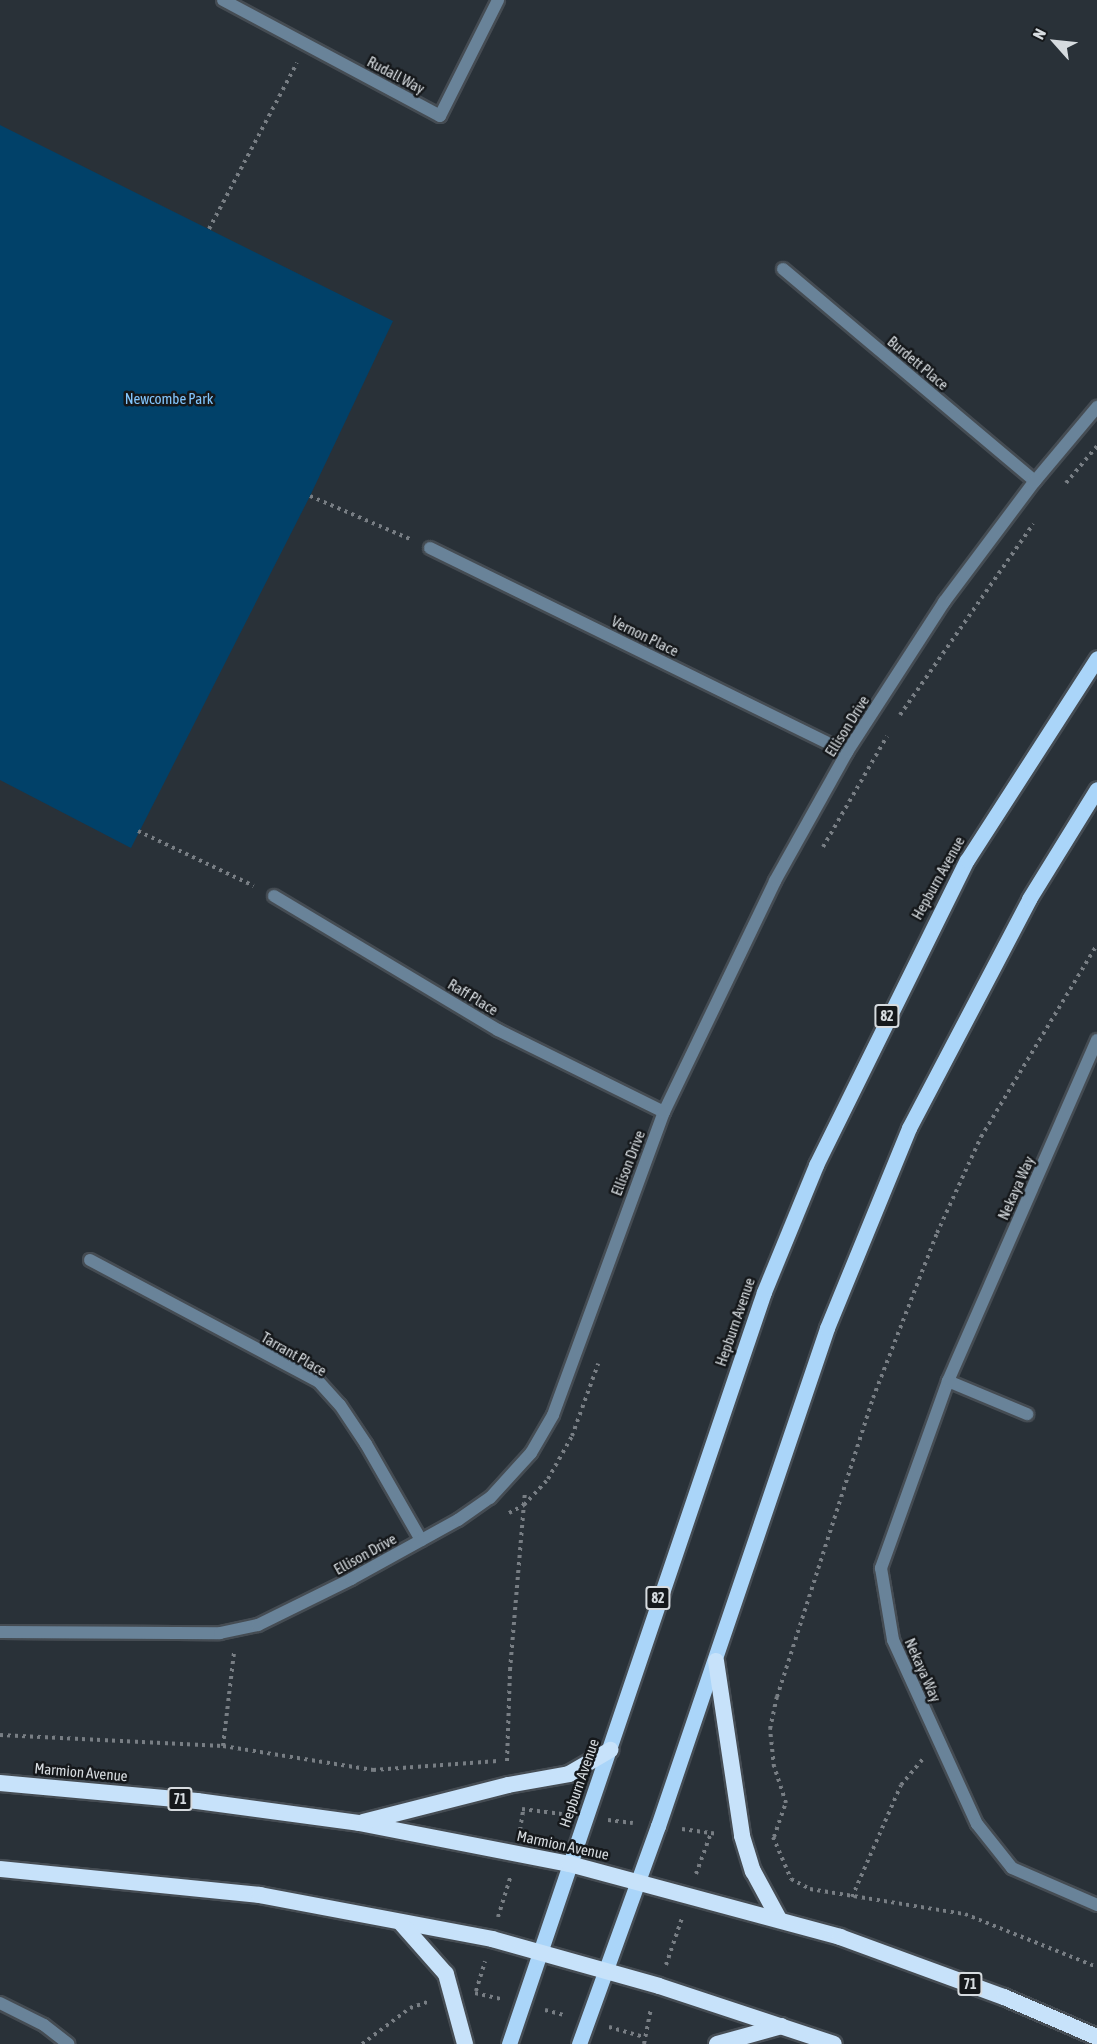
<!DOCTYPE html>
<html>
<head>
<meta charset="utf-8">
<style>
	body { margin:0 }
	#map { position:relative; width:1097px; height:2044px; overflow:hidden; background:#293138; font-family:"Asap Condensed",sans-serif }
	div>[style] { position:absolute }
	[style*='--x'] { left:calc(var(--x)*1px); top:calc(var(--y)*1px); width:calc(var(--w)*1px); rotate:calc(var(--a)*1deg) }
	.green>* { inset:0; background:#014169 }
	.path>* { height:4px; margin-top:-2px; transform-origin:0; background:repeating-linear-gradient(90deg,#787e84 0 3px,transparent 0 7.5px) }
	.roads { filter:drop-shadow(2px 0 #454c53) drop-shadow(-2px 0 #454c53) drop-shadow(0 2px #454c53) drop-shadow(0 -2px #454c53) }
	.minor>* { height:12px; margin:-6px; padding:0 6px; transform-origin:6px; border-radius:6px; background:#698399 }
	.primary>* { height:15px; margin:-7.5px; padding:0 7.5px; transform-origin:7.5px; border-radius:7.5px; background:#aad5f9 }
	.trunk>* { height:16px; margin:-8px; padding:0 8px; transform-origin:8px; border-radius:8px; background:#c7e2fa }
	span { translate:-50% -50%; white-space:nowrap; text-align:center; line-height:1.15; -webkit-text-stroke:5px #15181b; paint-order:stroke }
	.shield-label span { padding:2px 4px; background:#15181b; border:2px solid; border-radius:4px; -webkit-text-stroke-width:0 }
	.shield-label { font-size:14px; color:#d6dbdf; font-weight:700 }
	.street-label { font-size:15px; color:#d6dbdf }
	.park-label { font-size:15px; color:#83c6fd }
	.north { position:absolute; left:1025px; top:12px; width:60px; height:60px; -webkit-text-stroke:4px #15181b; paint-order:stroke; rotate:297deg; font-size:16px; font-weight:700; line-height:24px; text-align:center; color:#d6dbdf }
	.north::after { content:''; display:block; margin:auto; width:21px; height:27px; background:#d6dbdf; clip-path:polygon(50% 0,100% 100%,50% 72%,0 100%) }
</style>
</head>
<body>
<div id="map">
	<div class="green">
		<div style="clip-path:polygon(0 125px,393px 321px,310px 496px,131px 848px,0 780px)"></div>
	</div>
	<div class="path">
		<div style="--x:209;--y:229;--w:188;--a:-62.1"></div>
		<div style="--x:1066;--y:483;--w:48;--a:-50"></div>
		<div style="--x:310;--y:496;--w:111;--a:23.3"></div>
		<div style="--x:900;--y:715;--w:233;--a:-55.1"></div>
		<div style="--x:138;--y:831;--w:128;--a:25.4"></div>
		<div style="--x:823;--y:847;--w:128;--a:-60"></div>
		<div style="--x:509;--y:1513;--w:17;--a:-28"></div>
		<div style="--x:524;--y:1505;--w:35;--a:-47"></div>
		<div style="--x:548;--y:1479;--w:49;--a:-60.8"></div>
		<div style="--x:572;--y:1436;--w:77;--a:-70.1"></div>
		<div style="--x:0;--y:1735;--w:223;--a:2.8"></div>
		<div style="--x:223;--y:1746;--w:152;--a:9.1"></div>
		<div style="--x:373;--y:1770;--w:125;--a:-4.1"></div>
		<div style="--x:223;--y:1746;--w:95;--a:-83.3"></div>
		<div style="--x:507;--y:1761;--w:91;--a:-88.1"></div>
		<div style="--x:510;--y:1670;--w:178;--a:-85.2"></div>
		<div style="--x:522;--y:1809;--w:40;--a:7.1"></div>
		<div style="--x:608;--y:1820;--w:25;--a:7"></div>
		<div style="--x:682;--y:1829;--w:29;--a:8"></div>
		<div style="--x:520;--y:1830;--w:20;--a:-81"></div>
		<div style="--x:773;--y:1837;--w:46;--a:66.8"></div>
		<div style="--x:791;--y:1879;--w:21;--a:28"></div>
		<div style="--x:810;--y:1889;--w:157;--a:9.2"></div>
		<div style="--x:965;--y:1914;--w:142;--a:21.9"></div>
		<div style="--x:774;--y:1837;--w:36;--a:-71"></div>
		<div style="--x:786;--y:1803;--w:38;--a:-108"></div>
		<div style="--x:774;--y:1767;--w:38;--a:-96"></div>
		<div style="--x:770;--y:1729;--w:33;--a:-78"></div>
		<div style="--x:777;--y:1697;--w:314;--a:-72.2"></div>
		<div style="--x:873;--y:1398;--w:177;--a:-68.8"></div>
		<div style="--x:937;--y:1233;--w:106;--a:-65.4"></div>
		<div style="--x:981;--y:1137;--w:224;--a:-58.9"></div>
		<div style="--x:696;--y:1874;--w:44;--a:-69.9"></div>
		<div style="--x:711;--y:1833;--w:7;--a:8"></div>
		<div style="--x:852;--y:1897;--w:122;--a:-66.4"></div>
		<div style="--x:901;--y:1785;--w:35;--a:-50"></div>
		<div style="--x:498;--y:1917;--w:44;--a:-72.8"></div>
		<div style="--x:666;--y:1965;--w:50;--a:-71.2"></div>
		<div style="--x:476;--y:1991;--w:31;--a:-73"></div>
		<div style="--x:475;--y:1993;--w:26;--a:13"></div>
		<div style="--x:545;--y:2010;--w:20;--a:15"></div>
		<div style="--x:609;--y:2027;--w:35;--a:16"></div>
		<div style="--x:362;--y:2044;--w:60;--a:-36.9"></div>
		<div style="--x:410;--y:2008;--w:21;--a:-19"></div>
		<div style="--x:644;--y:2044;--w:36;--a:-79"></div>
	</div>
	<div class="roads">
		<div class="minor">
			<div style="--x:223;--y:0;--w:246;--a:28.1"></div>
			<div style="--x:440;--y:116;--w:130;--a:-63.4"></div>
			<div style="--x:783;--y:269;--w:329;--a:40.1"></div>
			<div style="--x:430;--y:548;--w:464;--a:26.1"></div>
			<div style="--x:274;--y:896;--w:261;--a:30.9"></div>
			<div style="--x:498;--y:1030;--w:185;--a:26.3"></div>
			<div style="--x:1097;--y:1040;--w:372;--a:113.6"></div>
			<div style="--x:948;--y:1381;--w:199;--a:109.7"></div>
			<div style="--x:881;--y:1568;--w:73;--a:80.5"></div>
			<div style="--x:893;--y:1640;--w:202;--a:65.5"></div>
			<div style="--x:977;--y:1824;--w:56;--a:51.5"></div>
			<div style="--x:1012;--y:1868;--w:93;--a:23.5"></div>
			<div style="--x:90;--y:1260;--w:259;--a:28"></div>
			<div style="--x:319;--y:1382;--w:31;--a:48"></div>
			<div style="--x:340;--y:1405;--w:47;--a:56.3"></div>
			<div style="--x:366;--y:1444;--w:111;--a:60.2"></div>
			<div style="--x:948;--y:1381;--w:86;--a:22.7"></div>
			<div style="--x:0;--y:1632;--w:220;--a:0.3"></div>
			<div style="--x:220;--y:1633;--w:39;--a:-12"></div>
			<div style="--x:258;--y:1625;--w:104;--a:-26.3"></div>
			<div style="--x:351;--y:1579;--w:122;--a:-28.9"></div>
			<div style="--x:458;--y:1520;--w:39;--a:-35"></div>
			<div style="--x:490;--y:1498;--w:61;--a:-47.7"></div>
			<div style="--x:531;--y:1453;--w:44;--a:-59.9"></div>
			<div style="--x:553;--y:1415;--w:323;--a:-69.9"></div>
			<div style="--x:664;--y:1112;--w:256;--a:-64.3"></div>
			<div style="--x:775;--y:881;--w:148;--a:-60.8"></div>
			<div style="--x:847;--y:752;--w:179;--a:-57.1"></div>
			<div style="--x:944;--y:602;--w:151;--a:-53.1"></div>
			<div style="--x:1035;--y:481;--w:97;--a:-50"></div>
			<div style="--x:0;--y:2003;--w:49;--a:26.6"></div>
			<div style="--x:44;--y:2025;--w:31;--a:38"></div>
		</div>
		<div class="primary">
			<div style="--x:509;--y:2044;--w:794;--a:-71.27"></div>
			<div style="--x:764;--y:1292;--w:137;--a:-67.7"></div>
			<div style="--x:816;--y:1165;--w:340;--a:-63.7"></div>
			<div style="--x:967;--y:860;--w:240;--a:-57.2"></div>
			<div style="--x:579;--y:2044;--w:232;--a:-70.1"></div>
			<div style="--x:658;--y:1826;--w:526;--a:-71.25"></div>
			<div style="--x:827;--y:1328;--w:216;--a:-67.7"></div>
			<div style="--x:909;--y:1128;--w:259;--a:-62.3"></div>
			<div style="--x:1029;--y:899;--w:129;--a:-58.3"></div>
		</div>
		<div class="trunk">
			<div style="--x:716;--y:1661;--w:177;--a:81.5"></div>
			<div style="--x:742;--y:1836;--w:37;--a:73"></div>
			<div style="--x:753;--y:1871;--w:55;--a:61.6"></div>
			<div style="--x:0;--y:1783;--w:198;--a:5.2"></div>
			<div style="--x:197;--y:1801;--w:163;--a:7.7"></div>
			<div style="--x:359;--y:1823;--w:215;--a:11"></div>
			<div style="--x:570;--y:1864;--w:280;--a:15.1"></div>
			<div style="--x:840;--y:1937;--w:175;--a:20.1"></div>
			<div style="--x:1004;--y:1997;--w:101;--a:23.3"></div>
			<div style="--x:363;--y:1822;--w:150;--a:-14.3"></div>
			<div style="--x:508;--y:1785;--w:62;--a:-10.2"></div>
			<div style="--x:569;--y:1774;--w:48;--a:-30.3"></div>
			<div style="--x:0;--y:1869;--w:261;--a:5.7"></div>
			<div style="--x:260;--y:1895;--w:236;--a:10.7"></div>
			<div style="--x:492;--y:1939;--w:173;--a:15.7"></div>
			<div style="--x:659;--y:1986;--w:184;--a:18.3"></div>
			<div style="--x:400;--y:1922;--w:69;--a:48.5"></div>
			<div style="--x:446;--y:1974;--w:73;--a:74.8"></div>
			<div style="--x:717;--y:2044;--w:67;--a:-15.5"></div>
		</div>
	</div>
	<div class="shield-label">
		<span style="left:887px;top:1016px">82</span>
		<span style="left:658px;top:1598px">82</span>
		<span style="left:180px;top:1799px">71</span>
		<span style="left:970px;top:1984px">71</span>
	</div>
	<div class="street-label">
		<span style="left:396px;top:75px;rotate:28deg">Rudall Way</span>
		<span style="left:918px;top:363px;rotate:40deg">Burdett Place</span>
		<span style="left:645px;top:636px;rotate:26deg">Vernon Place</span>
		<span style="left:847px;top:726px;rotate:-58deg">Ellison Drive</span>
		<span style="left:938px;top:878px;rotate:-61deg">Hepburn Avenue</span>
		<span style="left:473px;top:997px;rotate:31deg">Raff Place</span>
		<span style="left:628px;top:1163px;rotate:-69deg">Ellison Drive</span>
		<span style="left:1016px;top:1188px;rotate:-66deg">Nekaya Way</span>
		<span style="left:735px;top:1322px;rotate:-71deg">Hepburn Avenue</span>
		<span style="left:294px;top:1354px;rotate:30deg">Tarrant Place</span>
		<span style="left:365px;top:1554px;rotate:-29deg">Ellison Drive</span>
		<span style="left:923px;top:1670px;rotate:66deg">Nekaya Way</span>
		<span style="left:81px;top:1772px;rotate:5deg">Marmion Avenue</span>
		<span style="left:579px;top:1783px;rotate:-71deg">Hepburn Avenue</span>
		<span style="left:563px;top:1845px;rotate:12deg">Marmion Avenue</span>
	</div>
	<div class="park-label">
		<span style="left:169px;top:399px">Newcombe Park</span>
	</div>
	<div class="north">N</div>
</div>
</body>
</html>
